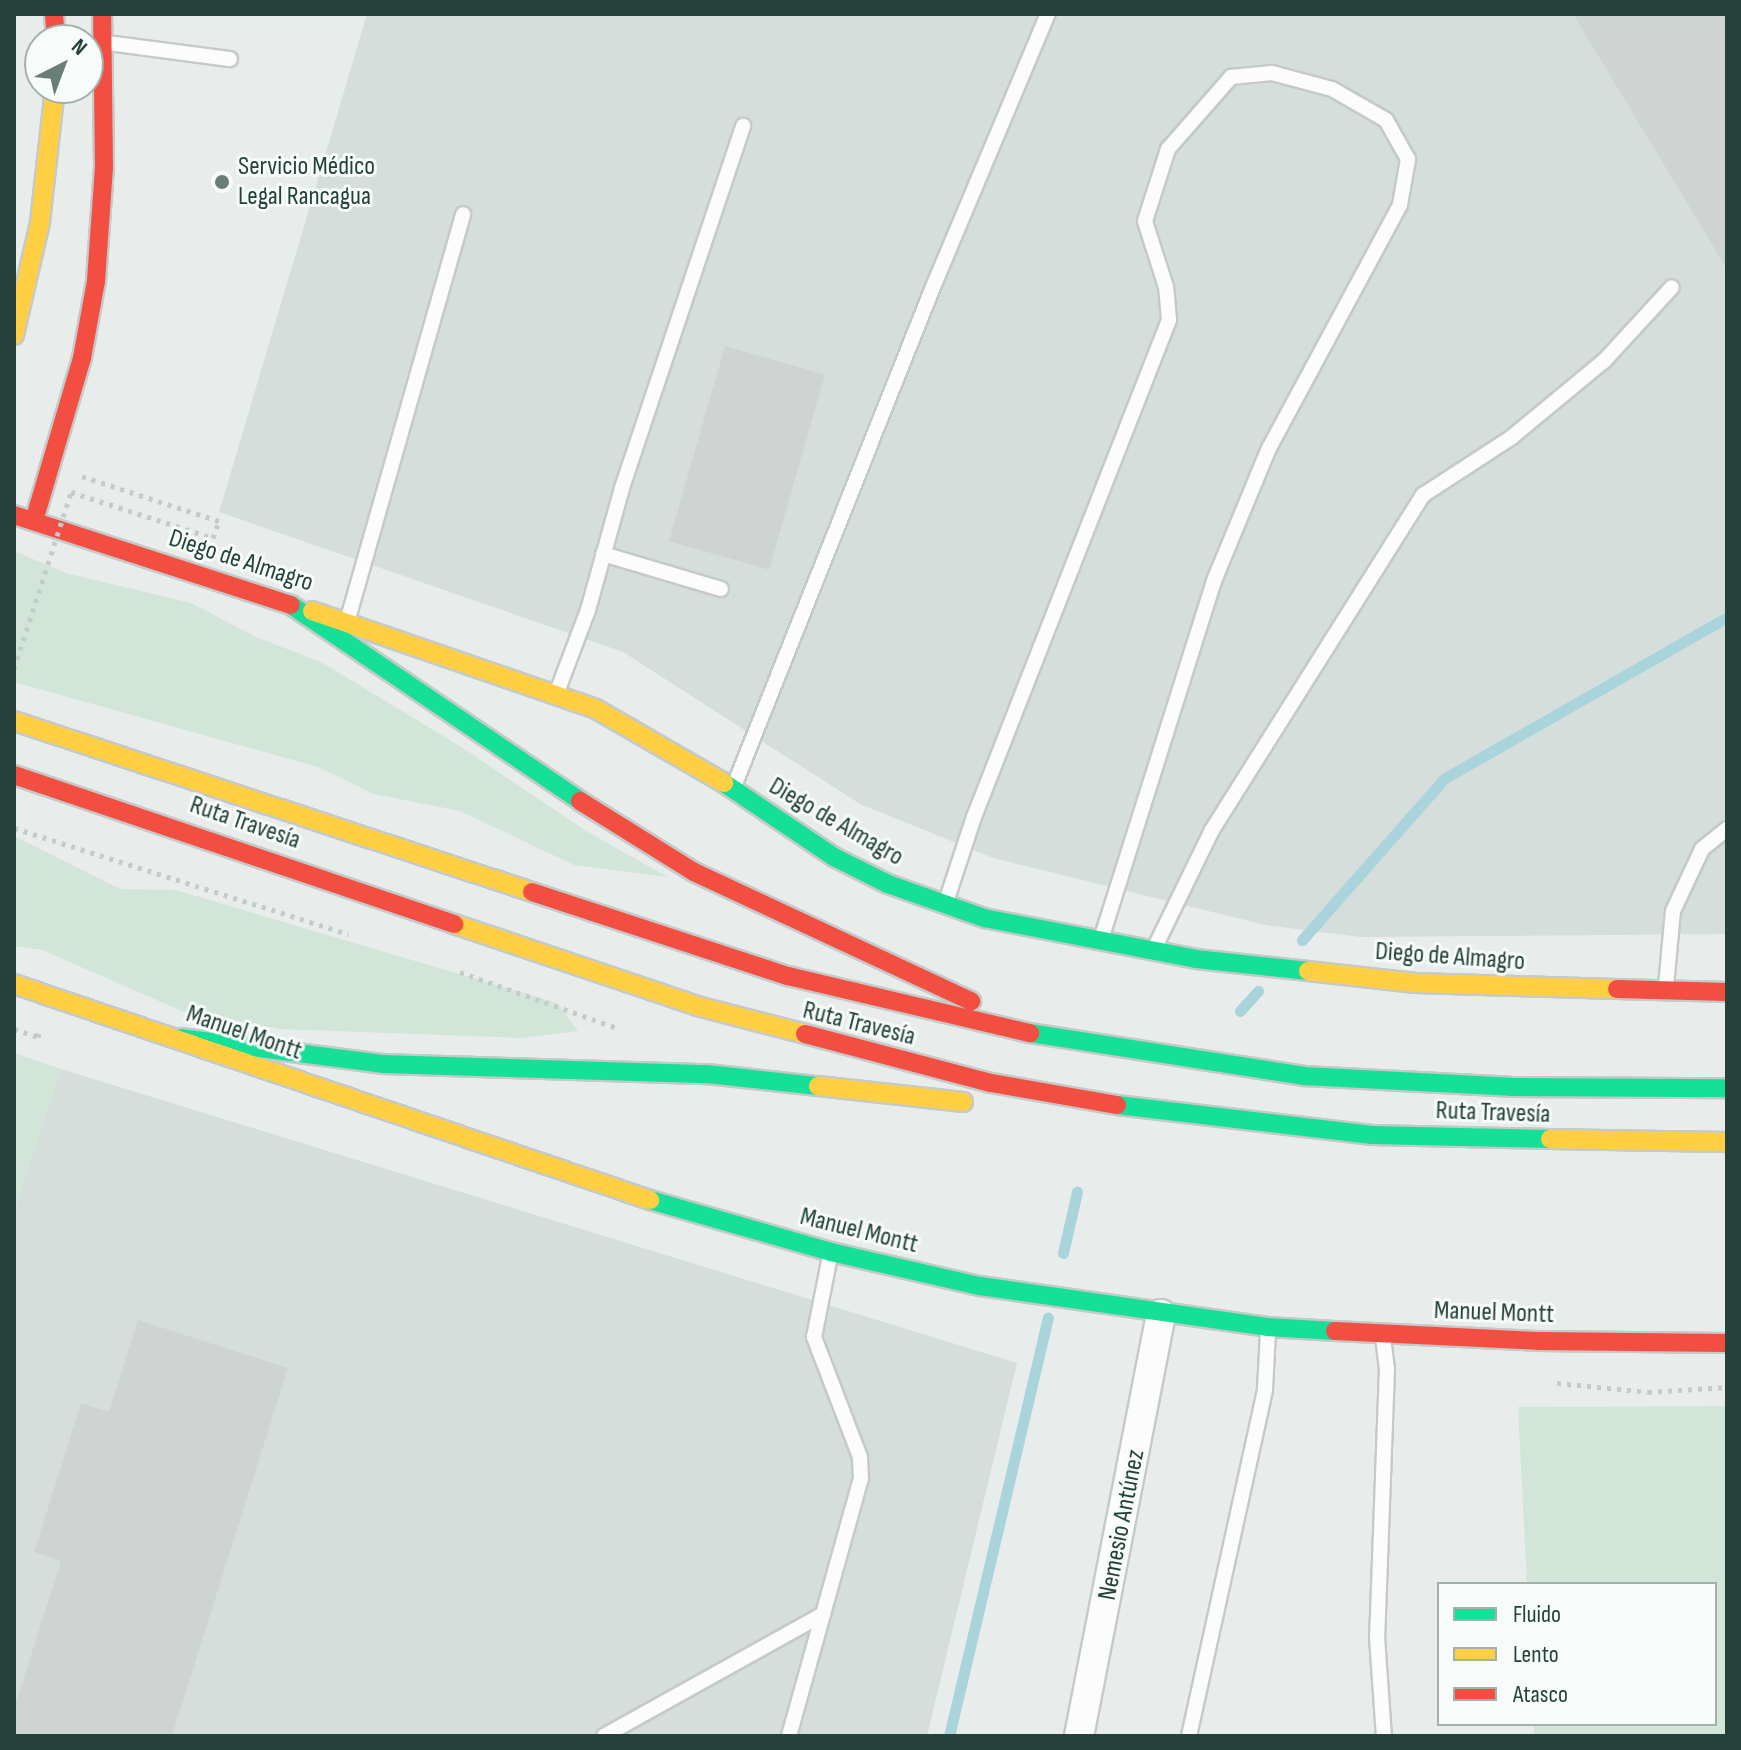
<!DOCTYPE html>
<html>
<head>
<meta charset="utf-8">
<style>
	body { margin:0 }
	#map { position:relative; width:1741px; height:1750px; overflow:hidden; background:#e8edeb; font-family:"Sofia Sans Condensed",sans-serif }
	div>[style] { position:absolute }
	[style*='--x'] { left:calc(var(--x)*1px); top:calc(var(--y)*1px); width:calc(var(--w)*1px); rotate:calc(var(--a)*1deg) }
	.built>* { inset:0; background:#d6dedb }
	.green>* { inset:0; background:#d1e6d8 }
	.stream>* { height:11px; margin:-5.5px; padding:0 5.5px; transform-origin:5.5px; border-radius:5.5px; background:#a9d4db }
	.building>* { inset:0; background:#cfd4d2; transform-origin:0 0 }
	.path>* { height:5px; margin-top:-2.5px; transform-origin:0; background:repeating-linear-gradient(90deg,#c3ccca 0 4px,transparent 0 10px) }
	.roads { filter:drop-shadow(2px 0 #c5cac8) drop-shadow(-2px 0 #c5cac8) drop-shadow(0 2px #c5cac8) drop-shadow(0 -2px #c5cac8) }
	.lane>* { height:14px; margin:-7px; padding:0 7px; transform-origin:7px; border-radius:7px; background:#fcfcfc }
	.street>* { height:28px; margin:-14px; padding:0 14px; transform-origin:14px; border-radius:14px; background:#fcfcfc }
	.fast>* { height:18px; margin:-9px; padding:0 9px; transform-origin:9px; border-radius:9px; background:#16e098 }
	.slow>* { height:18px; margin:-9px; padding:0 9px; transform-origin:9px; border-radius:9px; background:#ffcf43 }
	.jam>* { height:18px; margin:-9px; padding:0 9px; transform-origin:9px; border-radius:9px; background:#f24e42 }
	.path-bridge>* { height:5px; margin-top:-2.5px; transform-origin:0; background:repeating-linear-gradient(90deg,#c3ccca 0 4px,transparent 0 10px) }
	.dots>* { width:22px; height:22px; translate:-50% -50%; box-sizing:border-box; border:4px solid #f7fbf9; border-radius:50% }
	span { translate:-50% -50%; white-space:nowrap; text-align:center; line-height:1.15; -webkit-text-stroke:6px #f7fbf9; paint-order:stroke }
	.poi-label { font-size:26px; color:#24423a }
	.left { translate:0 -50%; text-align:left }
	.street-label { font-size:26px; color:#24423a }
	.frame { position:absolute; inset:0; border:16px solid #24423a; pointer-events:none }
	.legend { position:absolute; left:1437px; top:1582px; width:280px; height:144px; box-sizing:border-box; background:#f7fbf9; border:2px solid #a3b1ad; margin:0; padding:10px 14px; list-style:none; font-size:24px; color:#24423a }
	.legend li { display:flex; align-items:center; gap:16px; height:40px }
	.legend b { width:40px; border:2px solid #a3b1ad }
	.north { position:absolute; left:24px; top:24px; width:80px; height:80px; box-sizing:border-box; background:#f7fbf9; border:2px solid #a3b1ad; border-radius:50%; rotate:42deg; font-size:22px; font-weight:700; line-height:32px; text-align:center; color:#24423a }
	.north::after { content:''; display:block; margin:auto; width:28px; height:36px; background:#697e78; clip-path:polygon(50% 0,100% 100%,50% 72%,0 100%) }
</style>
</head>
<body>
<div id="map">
	<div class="built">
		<div style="clip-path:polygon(367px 14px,1727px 14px,1727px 934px,1360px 937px,1265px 925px,993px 858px,860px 804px,623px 652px,219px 512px)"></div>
		<div style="clip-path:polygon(61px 1069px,1017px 1363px,927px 1736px,14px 1736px,14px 1212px)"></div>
	</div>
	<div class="green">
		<div style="clip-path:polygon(14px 551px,66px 573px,191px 603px,256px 637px,321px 662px,460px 746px,586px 831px,668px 877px,574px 865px,460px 811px,374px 794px,318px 767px,14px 682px)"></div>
		<div style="clip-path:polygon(14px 836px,120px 889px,176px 890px,557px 1003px,578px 1031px,521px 1038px,280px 1029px,184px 1012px,42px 950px,14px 946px)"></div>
		<div style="clip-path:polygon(14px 1053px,61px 1069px,14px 1212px)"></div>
		<div style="clip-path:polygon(1727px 1406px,1727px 1736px,1534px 1736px,1534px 1724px,1715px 1724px,1715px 1584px,1527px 1584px,1518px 1407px)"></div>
	</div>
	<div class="stream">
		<div style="--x:1302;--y:940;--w:216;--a:-48.6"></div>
		<div style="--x:1445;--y:778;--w:325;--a:-29.7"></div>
		<div style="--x:1240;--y:1011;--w:27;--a:-48"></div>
		<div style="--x:1063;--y:1253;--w:63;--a:-77.1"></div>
		<div style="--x:949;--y:1736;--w:430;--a:-76.7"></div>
	</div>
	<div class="building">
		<div style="clip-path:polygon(1573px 14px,1727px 14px,1727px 269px)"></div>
		<div style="left:725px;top:346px;width:104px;height:203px;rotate:16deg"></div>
		<div style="clip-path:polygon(138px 1320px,288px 1368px,172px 1736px,14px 1736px,14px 1709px,61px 1561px,34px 1552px,81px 1403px,109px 1412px)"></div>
	</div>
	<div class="path">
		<div style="--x:14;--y:828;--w:351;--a:17.6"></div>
		<div style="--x:460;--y:972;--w:167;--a:19.6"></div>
		<div style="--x:14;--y:1029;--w:25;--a:18"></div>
		<div style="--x:38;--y:1037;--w:6;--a:-81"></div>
		<div style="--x:1557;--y:1383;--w:91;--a:5.6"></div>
		<div style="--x:1648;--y:1392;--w:79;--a:-3.6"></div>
	</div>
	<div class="roads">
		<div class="lane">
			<div style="--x:108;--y:43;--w:123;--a:7.5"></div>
			<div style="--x:603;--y:554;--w:123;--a:16.5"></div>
			<div style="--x:347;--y:622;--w:424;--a:-74.1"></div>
			<div style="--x:557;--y:692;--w:88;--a:-69.3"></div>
			<div style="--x:588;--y:610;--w:127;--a:-74.4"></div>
			<div style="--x:622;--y:488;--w:382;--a:-71.5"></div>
			<div style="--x:734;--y:786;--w:537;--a:-68.26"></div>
			<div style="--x:933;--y:287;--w:296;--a:-67.2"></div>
			<div style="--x:946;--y:902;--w:89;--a:-71.8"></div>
			<div style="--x:974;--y:817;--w:534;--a:-68.58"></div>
			<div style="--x:1169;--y:320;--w:33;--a:-95"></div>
			<div style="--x:1166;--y:287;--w:69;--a:-107.7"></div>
			<div style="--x:1145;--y:221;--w:76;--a:-72.3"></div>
			<div style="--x:1168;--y:149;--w:96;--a:-48.8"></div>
			<div style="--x:1231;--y:77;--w:41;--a:-5.6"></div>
			<div style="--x:1272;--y:73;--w:62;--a:14.9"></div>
			<div style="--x:1332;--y:89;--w:62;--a:29.9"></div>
			<div style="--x:1386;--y:120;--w:45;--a:60.6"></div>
			<div style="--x:1408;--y:159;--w:47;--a:99.9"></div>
			<div style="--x:1400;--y:205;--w:276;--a:118.3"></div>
			<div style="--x:1269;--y:448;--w:144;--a:112.5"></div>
			<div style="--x:1214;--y:581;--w:373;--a:107.5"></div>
			<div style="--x:1155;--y:947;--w:130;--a:-64"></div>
			<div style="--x:1212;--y:830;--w:396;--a:-57.8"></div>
			<div style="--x:1423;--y:495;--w:106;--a:-33.1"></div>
			<div style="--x:1512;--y:437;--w:119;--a:-39.6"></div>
			<div style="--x:1604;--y:361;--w:100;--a:-47.4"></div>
			<div style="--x:1666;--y:986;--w:75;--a:-84.7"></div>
			<div style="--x:1673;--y:911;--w:68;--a:-64.9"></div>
			<div style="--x:1702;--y:849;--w:32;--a:-39"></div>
			<div style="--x:1383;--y:1337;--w:31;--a:83"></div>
			<div style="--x:1387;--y:1368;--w:269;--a:92.1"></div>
			<div style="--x:1377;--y:1637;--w:99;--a:86"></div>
			<div style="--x:604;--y:1736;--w:251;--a:-29.1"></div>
			<div style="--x:789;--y:1736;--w:268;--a:-74.4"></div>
			<div style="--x:861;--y:1478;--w:21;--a:-93"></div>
			<div style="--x:860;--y:1457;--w:129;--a:-111"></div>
			<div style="--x:814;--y:1337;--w:83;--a:-78.8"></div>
			<div style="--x:1189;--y:1736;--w:355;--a:-77.6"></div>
			<div style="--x:1265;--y:1389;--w:58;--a:-87"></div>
		</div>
		<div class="street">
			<div style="--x:1079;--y:1736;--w:430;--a:-79"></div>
		</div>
		<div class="fast">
			<div style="--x:291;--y:605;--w:349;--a:34.1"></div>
			<div style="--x:724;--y:783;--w:133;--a:33.9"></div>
			<div style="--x:834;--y:857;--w:60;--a:26.6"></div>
			<div style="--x:888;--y:884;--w:102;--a:19.5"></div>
			<div style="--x:984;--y:918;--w:216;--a:10.9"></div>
			<div style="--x:1196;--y:959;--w:113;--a:6.1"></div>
			<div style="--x:1030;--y:1033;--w:277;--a:8.9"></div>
			<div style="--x:1304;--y:1076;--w:207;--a:3"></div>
			<div style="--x:1511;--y:1087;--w:216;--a:0.3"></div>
			<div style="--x:181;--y:1038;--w:204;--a:7.3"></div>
			<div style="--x:383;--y:1064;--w:324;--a:1.8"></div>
			<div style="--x:707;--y:1074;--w:112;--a:6.2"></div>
			<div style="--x:1117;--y:1105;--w:257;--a:6.7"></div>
			<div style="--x:1372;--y:1135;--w:178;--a:1.3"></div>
			<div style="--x:650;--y:1200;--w:188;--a:16"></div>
			<div style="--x:831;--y:1252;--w:153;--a:12.9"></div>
			<div style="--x:980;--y:1286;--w:290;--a:8.1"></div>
			<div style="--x:1267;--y:1327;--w:68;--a:3.4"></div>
		</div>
		<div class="slow">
			<div style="--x:14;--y:335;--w:116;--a:-77"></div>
			<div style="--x:40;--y:222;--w:135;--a:-83.6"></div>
			<div style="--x:312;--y:611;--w:300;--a:19"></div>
			<div style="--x:596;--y:709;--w:148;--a:30"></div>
			<div style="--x:14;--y:721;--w:545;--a:18.27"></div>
			<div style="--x:454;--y:924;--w:256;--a:18.6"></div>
			<div style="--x:697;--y:1006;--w:112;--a:14.5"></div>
			<div style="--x:1308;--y:971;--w:108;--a:6.4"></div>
			<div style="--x:1415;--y:983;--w:202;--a:1.7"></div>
			<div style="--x:14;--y:984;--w:672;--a:18.76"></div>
			<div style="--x:818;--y:1086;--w:146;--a:6.3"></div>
			<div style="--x:1550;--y:1139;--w:177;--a:1"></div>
		</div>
		<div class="jam">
			<div style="--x:54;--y:14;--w:26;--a:86"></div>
			<div style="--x:14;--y:515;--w:291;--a:18"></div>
			<div style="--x:34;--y:521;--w:170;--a:-73.6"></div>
			<div style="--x:82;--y:358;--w:78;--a:-79.7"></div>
			<div style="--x:96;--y:281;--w:114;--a:-86"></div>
			<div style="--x:104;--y:167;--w:153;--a:-90.7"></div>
			<div style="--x:14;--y:775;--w:465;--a:18.7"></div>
			<div style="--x:580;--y:801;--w:134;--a:31.9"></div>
			<div style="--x:694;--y:872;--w:306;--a:25"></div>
			<div style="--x:532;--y:892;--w:269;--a:18.2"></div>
			<div style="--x:788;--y:976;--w:249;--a:13.3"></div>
			<div style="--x:1617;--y:989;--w:110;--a:1.6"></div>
			<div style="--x:805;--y:1034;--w:192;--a:14.8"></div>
			<div style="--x:991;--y:1083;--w:128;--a:9.9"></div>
			<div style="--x:1335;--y:1331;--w:202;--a:2.8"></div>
			<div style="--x:1537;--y:1341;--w:190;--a:0.6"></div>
		</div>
	</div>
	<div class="path-bridge">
		<div style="--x:14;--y:669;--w:186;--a:-72.1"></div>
		<div style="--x:71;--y:492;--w:149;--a:17.9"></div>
		<div style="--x:213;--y:538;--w:18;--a:-71"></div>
		<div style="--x:219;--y:521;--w:148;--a:-161.9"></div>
	</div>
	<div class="dots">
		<div style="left:222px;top:182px;background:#697e78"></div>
	</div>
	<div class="poi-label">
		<span class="left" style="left:238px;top:182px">Servicio Médico<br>Legal Rancagua</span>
	</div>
	<div class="street-label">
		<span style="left:241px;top:561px;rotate:18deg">Diego de Almagro</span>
		<span style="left:836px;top:822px;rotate:30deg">Diego de Almagro</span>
		<span style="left:245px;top:823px;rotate:19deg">Ruta Travesía</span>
		<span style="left:1450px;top:957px;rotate:4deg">Diego de Almagro</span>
		<span style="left:859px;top:1024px;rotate:14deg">Ruta Travesía</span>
		<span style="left:244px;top:1033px;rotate:19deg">Manuel Montt</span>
		<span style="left:1493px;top:1113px;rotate:2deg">Ruta Travesía</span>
		<span style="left:859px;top:1231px;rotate:14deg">Manuel Montt</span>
		<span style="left:1494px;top:1313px;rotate:2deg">Manuel Montt</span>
		<span style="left:1122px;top:1525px;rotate:-79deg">Nemesio Antúnez</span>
	</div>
	<div class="frame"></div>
	<ul class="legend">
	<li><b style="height:10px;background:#16e098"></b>Fluido</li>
	<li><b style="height:10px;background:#ffcf43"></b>Lento</li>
	<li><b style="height:10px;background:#f24e42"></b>Atasco</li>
	</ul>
	<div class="north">N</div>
</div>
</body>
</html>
